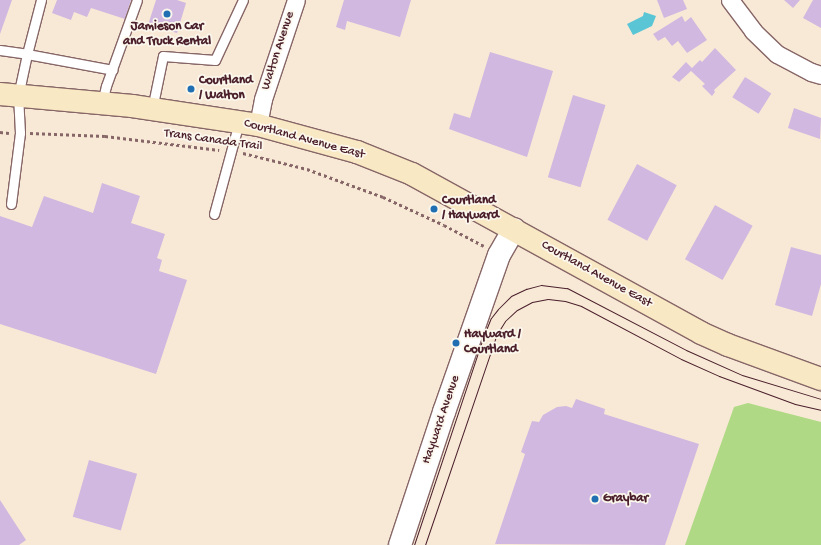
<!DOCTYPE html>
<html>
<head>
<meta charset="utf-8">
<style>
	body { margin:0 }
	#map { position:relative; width:821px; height:545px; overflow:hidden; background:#f8e9d6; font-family:"Gochi Hand",sans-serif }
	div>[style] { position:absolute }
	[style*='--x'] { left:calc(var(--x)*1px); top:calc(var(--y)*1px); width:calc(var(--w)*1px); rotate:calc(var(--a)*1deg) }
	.green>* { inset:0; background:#afd984 }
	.water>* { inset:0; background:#5ac5d5 }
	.building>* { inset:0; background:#d0b8e0; transform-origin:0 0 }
	.path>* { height:2.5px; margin-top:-1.25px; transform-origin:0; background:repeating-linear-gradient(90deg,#876667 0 3px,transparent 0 6px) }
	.roads { filter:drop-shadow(1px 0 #876667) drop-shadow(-1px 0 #876667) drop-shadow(0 1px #876667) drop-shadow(0 -1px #876667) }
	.service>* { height:9px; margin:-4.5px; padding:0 4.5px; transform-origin:4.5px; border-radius:4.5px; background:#fff }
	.minor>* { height:17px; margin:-8.5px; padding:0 8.5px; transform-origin:8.5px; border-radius:8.5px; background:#fff }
	.tertiary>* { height:22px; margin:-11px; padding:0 11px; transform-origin:11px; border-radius:11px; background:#fff }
	.secondary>* { height:22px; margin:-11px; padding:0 11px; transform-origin:11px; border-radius:11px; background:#f8e8c3 }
	.tram>* { height:1px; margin:-0.5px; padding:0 0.5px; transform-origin:0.5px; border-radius:0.5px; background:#4a1f2b }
	.dots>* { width:11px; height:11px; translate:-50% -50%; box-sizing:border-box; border:2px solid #fbf7ec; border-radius:50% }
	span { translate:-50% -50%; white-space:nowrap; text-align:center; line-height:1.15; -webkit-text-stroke:3.5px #fbf7ec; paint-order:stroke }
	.poi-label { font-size:13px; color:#4a1f2b; font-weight:700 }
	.left { translate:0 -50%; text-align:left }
	.street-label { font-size:13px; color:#4a1f2b }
</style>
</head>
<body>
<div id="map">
	<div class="green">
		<div style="clip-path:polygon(748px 403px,821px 422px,821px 545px,685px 545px,734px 407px)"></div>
	</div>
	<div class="water">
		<div style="clip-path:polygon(644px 12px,656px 16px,652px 26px,633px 35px,627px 24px,643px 16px)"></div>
	</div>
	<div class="building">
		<div style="clip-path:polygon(0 0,12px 0,0 34px)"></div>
		<div style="clip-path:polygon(57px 0,131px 0,125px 19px,91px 8px,87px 17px,74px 12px,71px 20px,52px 13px)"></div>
		<div style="clip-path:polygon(156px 0,177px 0,186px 3px,177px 33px,148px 25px)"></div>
		<div style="clip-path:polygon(344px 0,411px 0,400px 37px,347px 21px,345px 30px,336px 27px)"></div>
		<div style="clip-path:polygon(657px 0,683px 0,687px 9px,664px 18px)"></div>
		<div style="clip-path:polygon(784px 0,800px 0,793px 8px)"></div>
		<div style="clip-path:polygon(813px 0,821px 0,821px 28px,803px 18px)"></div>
		<div style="clip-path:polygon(682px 16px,685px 22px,691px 17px,707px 40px,687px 53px,678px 41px,672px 46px,665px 37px,658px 41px,653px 34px)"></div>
		<div style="clip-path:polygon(715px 48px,736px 70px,714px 90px,715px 92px,712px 96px,702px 86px,705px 84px,691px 71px,679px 82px,672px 77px,686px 62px,692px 68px,700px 60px,702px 62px)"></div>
		<div style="clip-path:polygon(490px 52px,553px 71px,527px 157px,449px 129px,454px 113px,470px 118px)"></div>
		<div style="left:745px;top:77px;width:31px;height:24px;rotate:32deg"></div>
		<div style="left:573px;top:95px;width:34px;height:86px;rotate:17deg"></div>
		<div style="clip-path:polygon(794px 108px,821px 118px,820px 139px,788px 128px)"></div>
		<div style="left:637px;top:164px;width:45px;height:63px;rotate:28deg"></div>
		<div style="clip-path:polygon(102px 183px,140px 196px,131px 223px,165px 234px,157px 258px,162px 260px,159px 271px,187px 280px,156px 374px,0 324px,0 216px,32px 227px,44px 196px,93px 213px)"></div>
		<div style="left:715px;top:205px;width:43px;height:62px;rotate:29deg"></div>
		<div style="clip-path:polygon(791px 247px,821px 255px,821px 284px,812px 316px,775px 305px)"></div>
		<div style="clip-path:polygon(576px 399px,605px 409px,604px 414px,699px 444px,665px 545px,495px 544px,525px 454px,521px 452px,532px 421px,539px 422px,543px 415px,557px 407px,566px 406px,572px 408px)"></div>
		<div style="left:89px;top:460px;width:50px;height:59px;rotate:16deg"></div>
		<div style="clip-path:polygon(0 500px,26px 540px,19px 545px,0 545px)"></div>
	</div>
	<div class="path">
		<div style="--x:0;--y:132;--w:9;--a:6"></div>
		<div style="--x:30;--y:133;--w:75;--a:2.3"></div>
		<div style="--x:105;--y:136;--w:115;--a:7"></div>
		<div style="--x:243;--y:153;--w:66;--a:14"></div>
		<div style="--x:307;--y:169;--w:81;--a:20.2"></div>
		<div style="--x:383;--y:197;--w:67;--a:24.7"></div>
		<div style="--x:444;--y:225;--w:45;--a:27.7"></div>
	</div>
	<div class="roads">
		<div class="service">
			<div style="--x:0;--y:50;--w:27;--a:8"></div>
			<div style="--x:27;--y:54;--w:56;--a:-75.5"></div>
			<div style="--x:102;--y:103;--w:17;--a:-77"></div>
			<div style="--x:106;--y:86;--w:91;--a:-70.2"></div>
			<div style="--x:152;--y:109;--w:54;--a:-78.3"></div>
			<div style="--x:163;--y:56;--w:52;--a:4.4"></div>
			<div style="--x:215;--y:60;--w:66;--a:-65"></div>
			<div style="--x:11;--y:204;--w:72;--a:-82.8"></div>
			<div style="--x:20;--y:133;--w:37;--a:-93"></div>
			<div style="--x:18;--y:96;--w:43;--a:-77.9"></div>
			<div style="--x:27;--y:54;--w:87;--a:10.5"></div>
			<div style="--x:214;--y:214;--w:95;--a:-74.8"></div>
		</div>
		<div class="minor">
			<div style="--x:730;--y:0;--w:39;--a:53"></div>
			<div style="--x:753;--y:31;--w:33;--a:44"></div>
			<div style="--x:777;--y:54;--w:38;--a:28"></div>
			<div style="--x:811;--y:72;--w:10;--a:17"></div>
			<div style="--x:258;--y:125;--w:26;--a:-79"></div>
			<div style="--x:263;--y:99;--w:104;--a:-71.6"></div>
		</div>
		<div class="tertiary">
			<div style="--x:400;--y:545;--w:140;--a:-71.7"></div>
			<div style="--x:444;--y:412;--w:166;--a:-70.7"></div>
			<div style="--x:499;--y:255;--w:30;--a:-60"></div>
		</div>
		<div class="secondary">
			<div style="--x:0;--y:94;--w:133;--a:5.2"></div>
			<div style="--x:132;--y:106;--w:127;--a:8.6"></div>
			<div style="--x:258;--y:125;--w:103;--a:15.3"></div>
			<div style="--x:357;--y:152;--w:59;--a:21.8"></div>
			<div style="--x:412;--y:174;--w:330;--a:28.8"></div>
			<div style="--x:701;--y:333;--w:30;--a:24"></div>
			<div style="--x:728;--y:345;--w:99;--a:20.1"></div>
		</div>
	</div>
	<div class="tram">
		<div style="--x:414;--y:545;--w:221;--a:-71.6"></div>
		<div style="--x:484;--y:335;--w:18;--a:-68"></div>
		<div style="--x:491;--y:318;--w:11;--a:-52"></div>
		<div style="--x:498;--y:309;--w:18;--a:-45"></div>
		<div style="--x:511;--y:296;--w:17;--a:-25"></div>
		<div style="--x:526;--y:289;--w:16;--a:-15"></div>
		<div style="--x:541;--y:285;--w:26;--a:7"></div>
		<div style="--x:567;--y:288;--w:134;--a:27.5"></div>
		<div style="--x:686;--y:350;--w:61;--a:24.1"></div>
		<div style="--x:742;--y:375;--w:83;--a:16.9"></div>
		<div style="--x:425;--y:545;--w:223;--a:-71.2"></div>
		<div style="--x:497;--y:334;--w:15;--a:-58"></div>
		<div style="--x:505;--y:321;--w:16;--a:-43"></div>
		<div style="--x:517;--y:310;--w:17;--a:-28"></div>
		<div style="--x:532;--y:302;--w:16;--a:-11"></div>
		<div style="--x:548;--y:299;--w:17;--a:7"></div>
		<div style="--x:565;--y:301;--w:17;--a:17"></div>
		<div style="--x:581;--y:306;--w:113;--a:27.9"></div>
		<div style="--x:681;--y:359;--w:42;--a:24.1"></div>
		<div style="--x:719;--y:376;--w:81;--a:20.2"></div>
		<div style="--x:795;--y:404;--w:27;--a:13"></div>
	</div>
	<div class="dots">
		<div style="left:167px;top:14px;background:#1f6fb2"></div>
		<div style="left:191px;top:89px;background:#1f6fb2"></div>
		<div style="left:434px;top:209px;background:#1f6fb2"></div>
		<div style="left:456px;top:343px;background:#1f6fb2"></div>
		<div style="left:595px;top:499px;background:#1f6fb2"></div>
	</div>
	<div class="poi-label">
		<span style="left:167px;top:35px">Jamieson Car<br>and Truck Rental</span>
		<span class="left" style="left:199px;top:89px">Courtland<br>/ Walton</span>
		<span class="left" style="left:442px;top:209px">Courtland<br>/ Hayward</span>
		<span class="left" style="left:464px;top:343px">Hayward /<br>Courtland</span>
		<span class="left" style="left:603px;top:499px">Graybar</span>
	</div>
	<div class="street-label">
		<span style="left:279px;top:51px;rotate:-72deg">Walton Avenue</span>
		<span style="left:304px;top:140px;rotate:15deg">Courtland Avenue East</span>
		<span style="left:213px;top:141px;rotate:8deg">Trans Canada Trail</span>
		<span style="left:596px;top:275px;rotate:29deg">Courtland Avenue East</span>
		<span style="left:442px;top:420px;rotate:-71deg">Hayward Avenue</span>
	</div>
</div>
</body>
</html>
